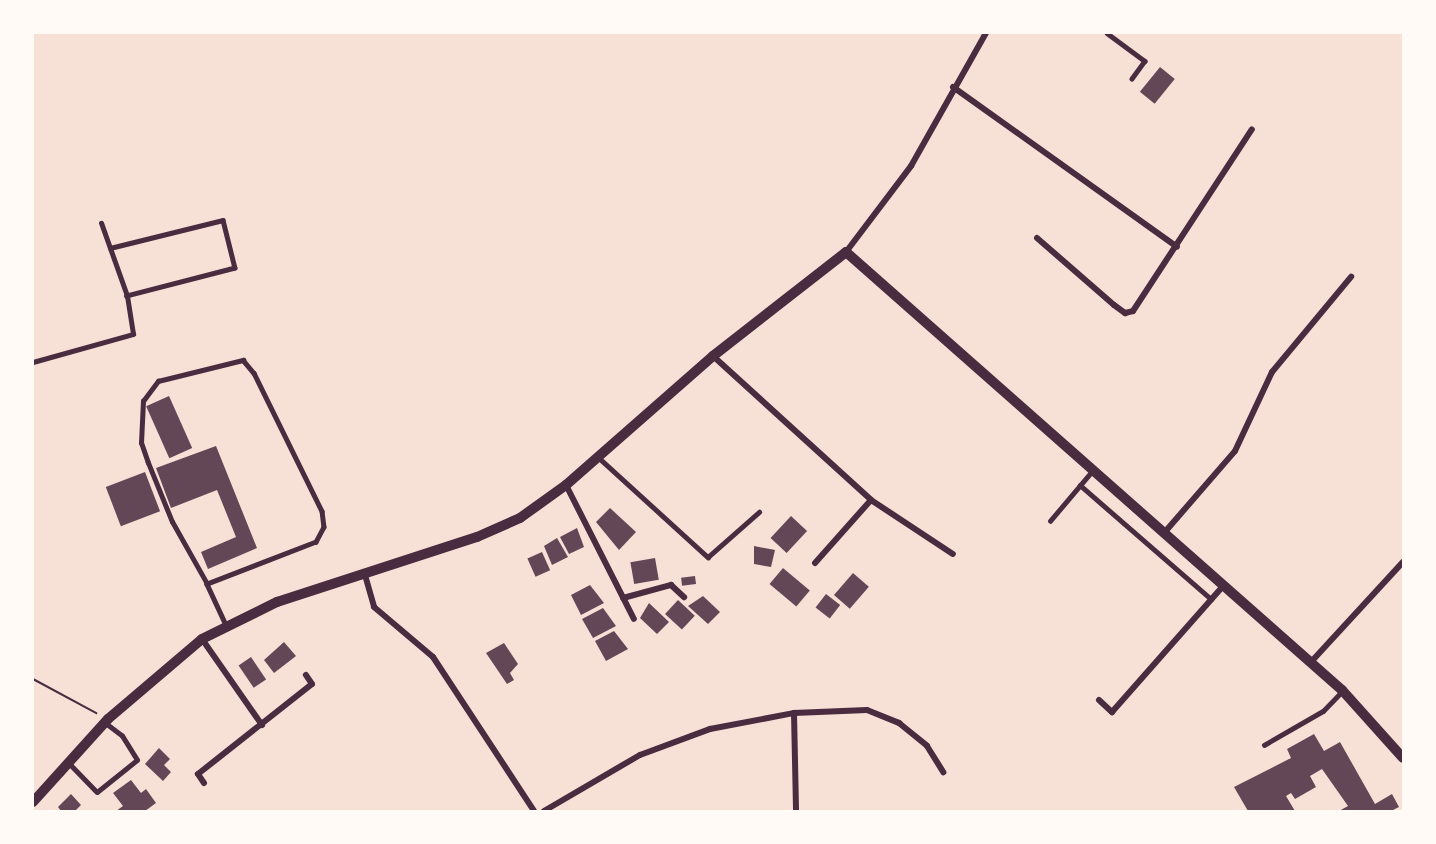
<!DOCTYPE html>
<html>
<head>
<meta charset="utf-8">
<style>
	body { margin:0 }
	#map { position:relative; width:1436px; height:844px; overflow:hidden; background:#f7e1d7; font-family:"Roboto Serif",serif }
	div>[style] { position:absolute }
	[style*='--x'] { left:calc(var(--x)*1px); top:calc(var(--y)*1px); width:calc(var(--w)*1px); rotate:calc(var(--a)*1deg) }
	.building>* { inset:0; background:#644757; transform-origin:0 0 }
	.path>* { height:2px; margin:-1px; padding:0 1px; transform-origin:1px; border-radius:1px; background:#4a2c40 }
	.service>* { height:4.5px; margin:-2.25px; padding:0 2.25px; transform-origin:2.25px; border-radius:2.25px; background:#4a2c40 }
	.minor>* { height:6px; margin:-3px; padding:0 3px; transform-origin:3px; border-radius:3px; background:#4a2c40 }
	.tertiary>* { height:10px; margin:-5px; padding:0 5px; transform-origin:5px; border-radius:5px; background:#4a2c40 }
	span { translate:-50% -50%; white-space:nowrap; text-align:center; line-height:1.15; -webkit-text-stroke:6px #fffaf5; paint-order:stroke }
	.frame { position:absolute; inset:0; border:34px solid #fffaf5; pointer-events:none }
</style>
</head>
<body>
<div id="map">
	<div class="building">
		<div style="left:1160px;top:67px;width:19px;height:32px;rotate:39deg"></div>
		<div style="left:169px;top:396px;width:57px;height:25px;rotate:66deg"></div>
		<div style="clip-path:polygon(216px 446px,257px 548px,208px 569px,201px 552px,236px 537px,217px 490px,171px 508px,156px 468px)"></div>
		<div style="left:145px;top:472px;width:42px;height:42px;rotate:69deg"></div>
		<div style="clip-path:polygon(610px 508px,636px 532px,619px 550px,596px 522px)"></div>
		<div style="left:791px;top:516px;width:22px;height:30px;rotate:43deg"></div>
		<div style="clip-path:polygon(577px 528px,584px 547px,569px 554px,560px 537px)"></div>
		<div style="clip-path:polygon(557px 538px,568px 557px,552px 565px,544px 546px)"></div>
		<div style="clip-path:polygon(754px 546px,775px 550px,771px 567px,754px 564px)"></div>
		<div style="left:542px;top:552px;width:20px;height:16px;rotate:66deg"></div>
		<div style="left:655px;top:558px;width:22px;height:25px;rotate:80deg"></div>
		<div style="left:783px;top:568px;width:35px;height:21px;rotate:40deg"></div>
		<div style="left:853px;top:573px;width:21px;height:29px;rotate:41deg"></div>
		<div style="left:695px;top:576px;width:8px;height:14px;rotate:83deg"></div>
		<div style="clip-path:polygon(590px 585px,604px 603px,581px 615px,571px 595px)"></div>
		<div style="left:826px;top:594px;width:18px;height:17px;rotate:38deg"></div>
		<div style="clip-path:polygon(703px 596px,720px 612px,708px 624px,688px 606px)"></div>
		<div style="left:678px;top:600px;width:23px;height:19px;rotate:43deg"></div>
		<div style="clip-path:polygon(649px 603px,669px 622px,657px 634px,640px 618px)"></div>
		<div style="clip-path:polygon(603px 608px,616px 626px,593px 638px,582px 619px)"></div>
		<div style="clip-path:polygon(614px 631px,628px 649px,606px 661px,595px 641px)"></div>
		<div style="clip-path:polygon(284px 642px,296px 656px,274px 673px,264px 660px)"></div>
		<div style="clip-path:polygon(504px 643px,518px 664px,510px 673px,514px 680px,507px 684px,486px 653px)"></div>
		<div style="left:251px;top:657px;width:27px;height:15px;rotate:56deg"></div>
		<div style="clip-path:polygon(1314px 734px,1324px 751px,1340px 742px,1375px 804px,1392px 794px,1399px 807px,1391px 811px,1339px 811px,1348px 806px,1322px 769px,1310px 776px,1316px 787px,1295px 799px,1291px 793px,1286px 796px,1295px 811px,1248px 811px,1234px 787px,1291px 758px,1287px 749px)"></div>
		<div style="clip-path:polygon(159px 748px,170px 759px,164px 765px,171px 772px,163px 781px,145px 764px)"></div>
		<div style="clip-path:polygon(131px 780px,141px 793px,146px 789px,156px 803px,145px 811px,116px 811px,123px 806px,113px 793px)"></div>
		<div style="clip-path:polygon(71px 794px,81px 805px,75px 811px,61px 811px,58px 807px)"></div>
	</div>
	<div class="path">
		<div style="--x:33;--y:679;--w:72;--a:28.4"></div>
	</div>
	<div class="service">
		<div style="--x:1107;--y:33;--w:47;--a:36.4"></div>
		<div style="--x:1145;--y:61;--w:22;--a:126"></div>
		<div style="--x:110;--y:248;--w:116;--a:-13.9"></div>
		<div style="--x:223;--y:220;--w:49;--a:76"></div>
		<div style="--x:235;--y:268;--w:112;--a:165.5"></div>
		<div style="--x:33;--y:362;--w:104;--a:-15.6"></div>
		<div style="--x:133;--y:334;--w:38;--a:-99"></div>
		<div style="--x:127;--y:296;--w:77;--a:-109.6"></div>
		<div style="--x:598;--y:457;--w:149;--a:42.3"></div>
		<div style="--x:708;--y:557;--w:68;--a:-41.4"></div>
		<div style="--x:1080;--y:485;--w:174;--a:41"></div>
		<div style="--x:1050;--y:521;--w:67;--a:-49.9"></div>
		<div style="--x:207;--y:584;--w:71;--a:-119.4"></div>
		<div style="--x:172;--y:522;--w:64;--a:-112.1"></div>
		<div style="--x:148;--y:463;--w:21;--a:-109"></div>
		<div style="--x:141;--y:443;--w:42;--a:-87.3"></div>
		<div style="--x:143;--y:401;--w:25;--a:-53"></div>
		<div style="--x:158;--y:381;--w:88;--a:-13.9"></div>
		<div style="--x:243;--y:360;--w:17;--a:50"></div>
		<div style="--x:254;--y:373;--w:154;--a:63.8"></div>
		<div style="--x:322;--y:511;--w:16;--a:83"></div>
		<div style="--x:324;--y:527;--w:17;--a:118"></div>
		<div style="--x:316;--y:542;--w:117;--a:158.9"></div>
		<div style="--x:207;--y:584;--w:45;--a:65.1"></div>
		<div style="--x:1264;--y:745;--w:68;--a:-30"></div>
		<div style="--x:1323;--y:711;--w:28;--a:-46"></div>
		<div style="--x:69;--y:763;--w:40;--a:46"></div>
		<div style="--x:97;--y:792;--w:51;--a:-38.7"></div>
		<div style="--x:137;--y:760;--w:28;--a:-122"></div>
		<div style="--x:122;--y:736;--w:21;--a:-143"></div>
	</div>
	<div class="minor">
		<div style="--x:953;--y:87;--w:275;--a:35.5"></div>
		<div style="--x:1037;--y:238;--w:102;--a:41"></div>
		<div style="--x:1114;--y:305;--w:14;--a:36"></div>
		<div style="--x:1125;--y:313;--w:8;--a:-14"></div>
		<div style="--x:1133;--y:311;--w:217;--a:-56.8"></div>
		<div style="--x:846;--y:252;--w:108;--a:-52.9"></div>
		<div style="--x:911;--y:166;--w:153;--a:-60.6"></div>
		<div style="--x:713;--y:356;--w:214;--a:42.3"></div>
		<div style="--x:871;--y:500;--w:98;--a:33.4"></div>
		<div style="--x:566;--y:485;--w:150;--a:63.1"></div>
		<div style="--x:1164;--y:533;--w:108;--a:-49.1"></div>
		<div style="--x:1235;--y:451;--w:87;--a:-64.9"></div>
		<div style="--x:1272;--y:372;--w:124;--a:-50.3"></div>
		<div style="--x:815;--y:563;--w:84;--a:-48.4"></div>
		<div style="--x:365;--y:575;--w:33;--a:74"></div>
		<div style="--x:374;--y:607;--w:77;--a:40.3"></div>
		<div style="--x:433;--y:657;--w:184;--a:56.7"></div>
		<div style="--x:623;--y:598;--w:50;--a:-15.2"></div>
		<div style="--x:671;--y:585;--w:18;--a:43"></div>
		<div style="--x:202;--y:639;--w:105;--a:55.1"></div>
		<div style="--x:1311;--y:662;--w:136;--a:-47.4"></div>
		<div style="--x:1099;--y:700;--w:18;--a:43"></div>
		<div style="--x:1112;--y:712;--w:169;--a:-48.6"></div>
		<div style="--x:794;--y:713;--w:98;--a:88.8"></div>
		<div style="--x:204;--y:783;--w:11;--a:-124"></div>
		<div style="--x:198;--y:774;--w:145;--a:-38.3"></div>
		<div style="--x:312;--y:684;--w:11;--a:-124"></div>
		<div style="--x:544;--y:811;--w:111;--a:-30.3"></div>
		<div style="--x:640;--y:755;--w:75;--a:-20.4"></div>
		<div style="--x:710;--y:729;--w:86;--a:-10.8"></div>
		<div style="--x:794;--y:713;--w:73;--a:-2.4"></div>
		<div style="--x:867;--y:710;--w:35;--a:22"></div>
		<div style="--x:899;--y:723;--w:36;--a:39"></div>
		<div style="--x:927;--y:746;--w:31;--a:58"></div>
	</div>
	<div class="tertiary">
		<div style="--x:33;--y:802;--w:112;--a:-47.9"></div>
		<div style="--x:108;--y:719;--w:123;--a:-40.4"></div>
		<div style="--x:202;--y:639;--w:84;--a:-26.3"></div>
		<div style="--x:277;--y:602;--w:210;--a:-18"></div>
		<div style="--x:477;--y:537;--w:47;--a:-23.8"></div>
		<div style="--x:520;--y:518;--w:57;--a:-35.7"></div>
		<div style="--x:566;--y:485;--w:196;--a:-41.3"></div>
		<div style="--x:713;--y:356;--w:169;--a:-38"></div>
		<div style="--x:846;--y:252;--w:662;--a:41.45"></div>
		<div style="--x:1342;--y:690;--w:91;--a:48.1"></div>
	</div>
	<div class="frame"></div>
</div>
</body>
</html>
